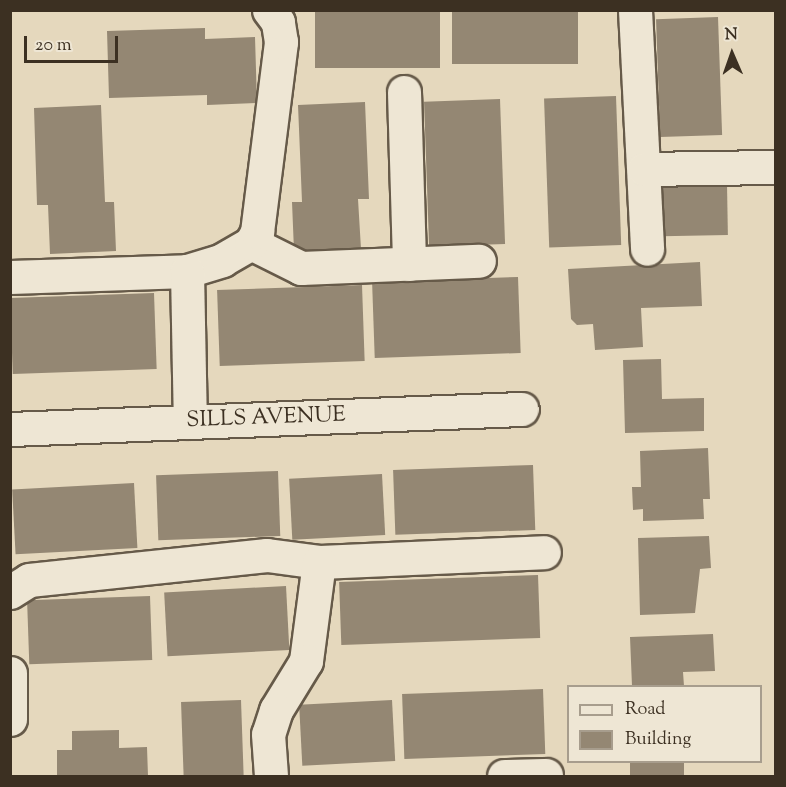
<!DOCTYPE html>
<html>
<head>
<meta charset="utf-8">
<style>
	body { margin:0 }
	#map { position:relative; width:786px; height:787px; overflow:hidden; background:#e5d8bd; font-family:"Sorts Mill Goudy",serif }
	div>[style] { position:absolute }
	[style*='--x'] { left:calc(var(--x)*1px); top:calc(var(--y)*1px); width:calc(var(--w)*1px); rotate:calc(var(--a)*1deg) }
	.building>* { inset:0; background:#948773; transform-origin:0 0 }
	.roads { filter:drop-shadow(2px 0 #665a49) drop-shadow(-2px 0 #665a49) drop-shadow(0 2px #665a49) drop-shadow(0 -2px #665a49) }
	.minor>* { height:33px; margin:-16.5px; padding:0 16.5px; transform-origin:16.5px; border-radius:16.5px; background:#eee6d4 }
	span { translate:-50% -50%; white-space:nowrap; text-align:center; line-height:1.15; -webkit-text-stroke:5px #eee6d4; paint-order:stroke }
	.street-label { font-size:22px; color:#3c3022 }
	.frame { position:absolute; inset:0; border:12px solid #3c3022; pointer-events:none }
	.legend { position:absolute; left:567px; top:685px; width:195px; height:78px; box-sizing:border-box; background:#eee6d4; border:2px solid #a79d8d; margin:0; padding:8px 10px; list-style:none; font-size:18px; color:#3c3022 }
	.legend li { display:flex; align-items:center; gap:12px; height:30px }
	.legend b { width:30px; border:2px solid #a79d8d }
	.north { position:absolute; left:702px; top:24px; width:60px; height:60px; -webkit-text-stroke:4px #eee6d4; paint-order:stroke; rotate:358deg; font-size:16px; font-weight:700; line-height:24px; text-align:center; color:#3c3022 }
	.north::after { content:''; display:block; margin:auto; width:21px; height:27px; background:#3c3022; clip-path:polygon(50% 0,100% 100%,50% 72%,0 100%) }
	.scale { position:absolute; left:24px; top:36px; width:94px; height:27px; box-sizing:border-box; border:3px solid #3c3022; border-top:0; padding-left:8px; font-size:18px; line-height:21px; white-space:nowrap; color:#3c3022; -webkit-text-stroke:4px #eee6d4; paint-order:stroke }
</style>
</head>
<body>
<div id="map">
	<div class="building">
		<div style="left:315px;top:10px;width:125px;height:58px"></div>
		<div style="left:452px;top:10px;width:126px;height:54px"></div>
		<div style="left:718px;top:17px;width:118px;height:62px;rotate:88deg"></div>
		<div style="clip-path:polygon(205px 28px,205px 39px,255px 37px,257px 103px,207px 105px,207px 95px,109px 98px,107px 31px)"></div>
		<div style="left:616px;top:96px;width:149px;height:72px;rotate:88deg"></div>
		<div style="left:500px;top:99px;width:145px;height:76px;rotate:88deg"></div>
		<div style="clip-path:polygon(365px 102px,369px 199px,358px 199px,361px 249px,294px 251px,292px 202px,302px 202px,298px 105px)"></div>
		<div style="clip-path:polygon(101px 105px,105px 202px,114px 202px,116px 251px,50px 254px,48px 205px,37px 205px,34px 108px)"></div>
		<div style="left:727px;top:184px;width:51px;height:66px;rotate:89deg"></div>
		<div style="clip-path:polygon(700px 262px,702px 306px,641px 308px,643px 347px,595px 350px,593px 324px,577px 325px,571px 319px,568px 269px)"></div>
		<div style="left:518px;top:277px;width:76px;height:146px;rotate:88deg"></div>
		<div style="left:362px;top:285px;width:76px;height:145px;rotate:88deg"></div>
		<div style="left:154px;top:293px;width:76px;height:144px;rotate:88deg"></div>
		<div style="clip-path:polygon(661px 359px,662px 399px,704px 398px,704px 431px,625px 433px,623px 360px)"></div>
		<div style="clip-path:polygon(708px 448px,710px 499px,703px 499px,704px 519px,643px 521px,643px 509px,633px 510px,632px 487px,641px 487px,640px 451px)"></div>
		<div style="left:533px;top:465px;width:65px;height:140px;rotate:88deg"></div>
		<div style="left:278px;top:471px;width:65px;height:122px;rotate:88deg"></div>
		<div style="left:382px;top:474px;width:61px;height:93px;rotate:87deg"></div>
		<div style="left:134px;top:483px;width:65px;height:122px;rotate:87deg"></div>
		<div style="clip-path:polygon(709px 536px,711px 568px,700px 569px,695px 613px,640px 615px,638px 538px)"></div>
		<div style="left:538px;top:575px;width:63px;height:199px;rotate:88deg"></div>
		<div style="left:286px;top:586px;width:64px;height:122px;rotate:87deg"></div>
		<div style="left:150px;top:596px;width:64px;height:123px;rotate:88deg"></div>
		<div style="clip-path:polygon(713px 634px,715px 671px,683px 672px,684px 686px,632px 686px,630px 637px)"></div>
		<div style="left:543px;top:689px;width:65px;height:141px;rotate:88deg"></div>
		<div style="left:241px;top:700px;width:76px;height:60px;rotate:88deg"></div>
		<div style="left:392px;top:700px;width:61px;height:93px;rotate:87deg"></div>
		<div style="clip-path:polygon(119px 730px,119px 748px,147px 747px,148px 776px,57px 776px,57px 750px,72px 750px,72px 731px)"></div>
		<div style="left:630px;top:762px;width:54px;height:14px"></div>
	</div>
	<div class="roads">
		<div class="minor">
			<div style="--x:635;--y:10;--w:239;--a:87.1"></div>
			<div style="--x:404;--y:92;--w:172;--a:88.3"></div>
			<div style="--x:644;--y:169;--w:132;--a:-0.9"></div>
			<div style="--x:251;--y:243;--w:56;--a:26.6"></div>
			<div style="--x:301;--y:268;--w:178;--a:-2.3"></div>
			<div style="--x:187;--y:271;--w:37;--a:-17"></div>
			<div style="--x:222;--y:260;--w:34;--a:-30"></div>
			<div style="--x:251;--y:243;--w:13;--a:-61"></div>
			<div style="--x:257;--y:232;--w:192;--a:-82.8"></div>
			<div style="--x:281;--y:42;--w:20;--a:-99"></div>
			<div style="--x:278;--y:22;--w:15;--a:-127"></div>
			<div style="--x:10;--y:277;--w:177;--a:-1.9"></div>
			<div style="--x:187;--y:271;--w:151;--a:88.9"></div>
			<div style="--x:10;--y:429;--w:512;--a:-2.24"></div>
			<div style="--x:319;--y:562;--w:225;--a:-2.5"></div>
			<div style="--x:10;--y:592;--w:22;--a:-32"></div>
			<div style="--x:29;--y:580;--w:239;--a:-6"></div>
			<div style="--x:267;--y:555;--w:52;--a:7.7"></div>
			<div style="--x:319;--y:562;--w:100;--a:97.5"></div>
			<div style="--x:306;--y:661;--w:57;--a:121.5"></div>
			<div style="--x:276;--y:710;--w:25;--a:108"></div>
			<div style="--x:268;--y:734;--w:42;--a:85.9"></div>
			<div style="--x:10;--y:673;--w:46;--a:90"></div>
			<div style="--x:504;--y:776;--w:42;--a:-1.4"></div>
		</div>
	</div>
	<div class="street-label">
		<span style="left:266px;top:419px;rotate:-2deg">SILLS AVENUE</span>
	</div>
	<div class="frame"></div>
	<ul class="legend">
	<li><b style="height:8px;background:#eee6d4"></b>Road</li>
	<li><b style="height:16px;background:#948773"></b>Building</li>
	</ul>
	<div class="north">N</div>
	<div class="scale">20 m</div>
</div>
</body>
</html>
